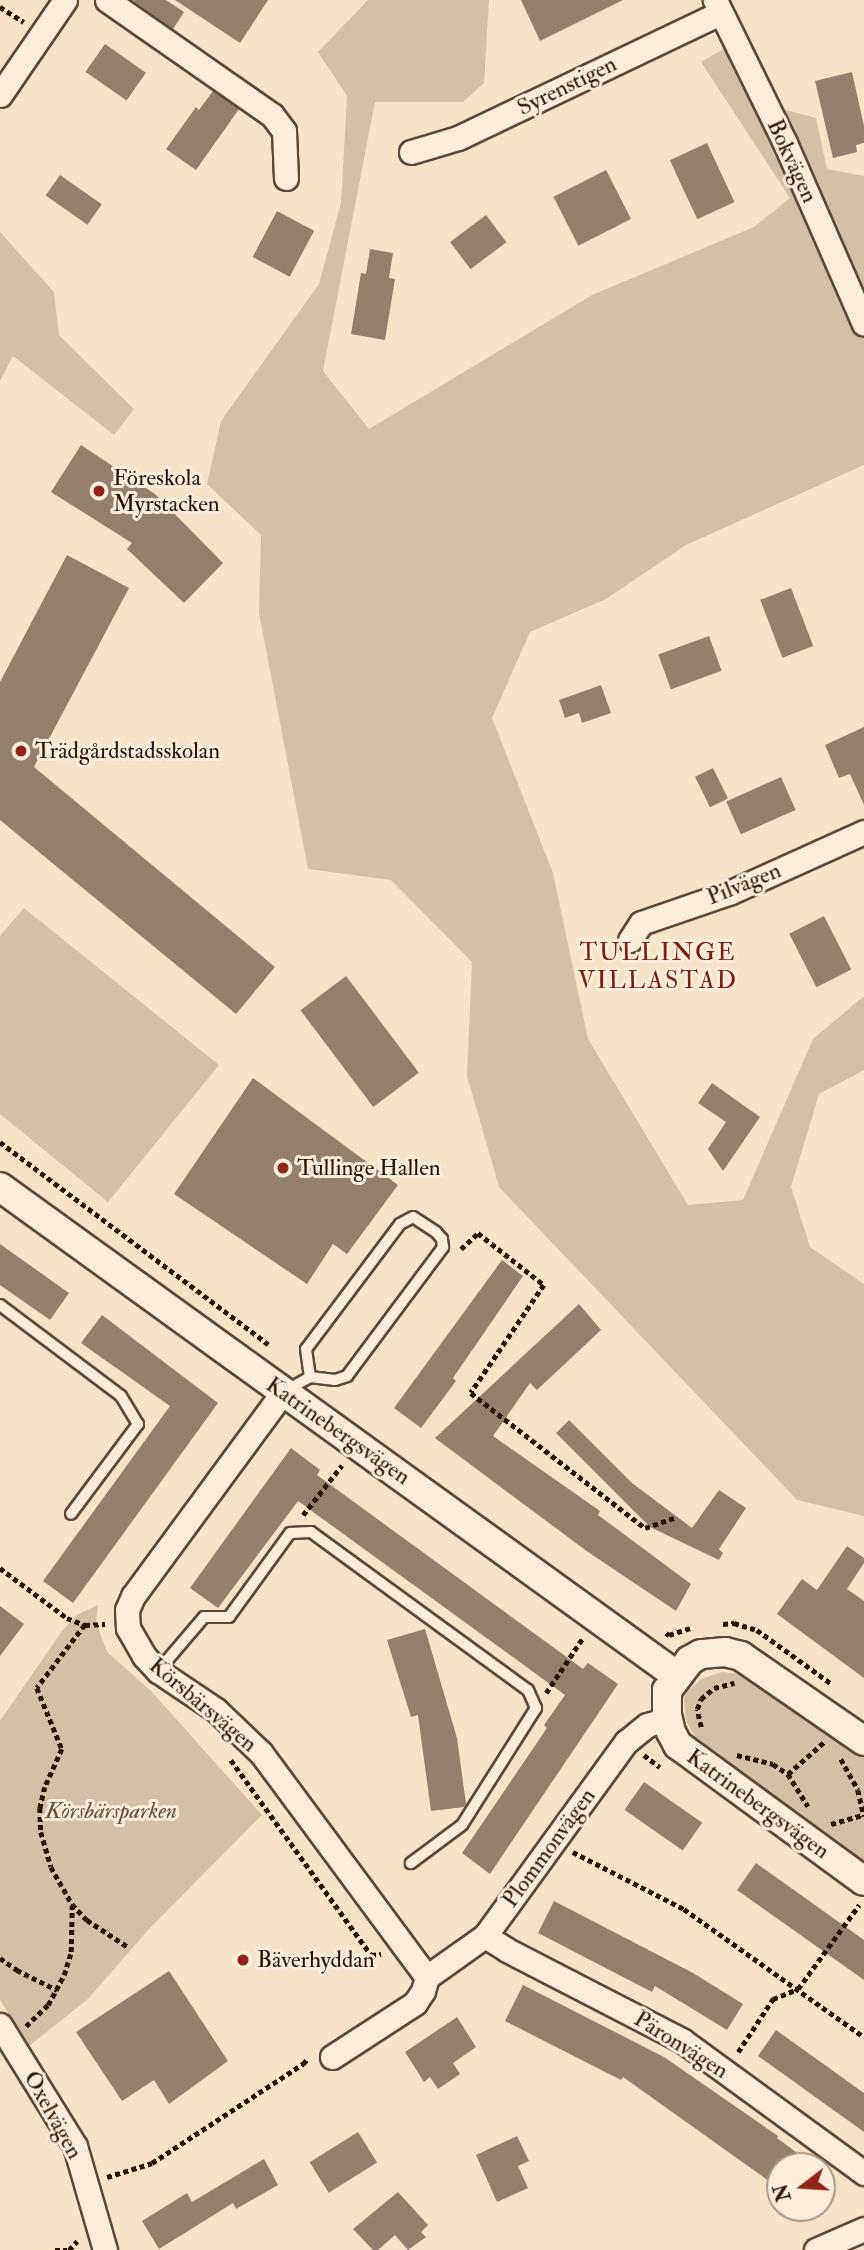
<!DOCTYPE html>
<html>
<head>
<meta charset="utf-8">
<style>
	body { margin:0 }
	#map { position:relative; width:864px; height:2250px; overflow:hidden; background:#f8e3c6; font-family:"IM FELL Double Pica",serif }
	div>[style] { position:absolute }
	[style*='--x'] { left:calc(var(--x)*1px); top:calc(var(--y)*1px); width:calc(var(--w)*1px); rotate:calc(var(--a)*1deg) }
	.green>* { inset:0; background:#d5c0a5 }
	.building>* { inset:0; background:#957f6a; transform-origin:0 0 }
	.path>* { height:4.5px; margin-top:-2.25px; transform-origin:0; background:repeating-linear-gradient(90deg,#291306 0 5px,transparent 0 8.5px) }
	.roads { filter:drop-shadow(2px 0 #5d4736) drop-shadow(-2px 0 #5d4736) drop-shadow(0 2px #5d4736) drop-shadow(0 -2px #5d4736) }
	.service>* { height:10px; margin:-5px; padding:0 5px; transform-origin:5px; border-radius:5px; background:#faedda }
	.minor>* { height:23px; margin:-11.5px; padding:0 11.5px; transform-origin:11.5px; border-radius:11.5px; background:#faedda }
	.tertiary>* { height:28px; margin:-14px; padding:0 14px; transform-origin:14px; border-radius:14px; background:#faedda }
	.dots>* { width:19px; height:19px; translate:-50% -50%; box-sizing:border-box; border:4px solid #faedda; border-radius:50% }
	span { translate:-50% -50%; white-space:nowrap; text-align:center; line-height:1.15; -webkit-text-stroke:6px #faedda; paint-order:stroke }
	.street-label { font-size:23px; color:#291306 }
	.poi-label { font-size:23px; color:#291306 }
	.left { translate:0 -50%; text-align:left }
	.park-label { font-size:23px; color:#65503e; font-style:italic }
	.neighbourhood-label { font-size:24px; color:#7a1f14; letter-spacing:2px }
	.north { position:absolute; left:766px; top:2152px; width:70px; height:70px; box-sizing:border-box; background:#faedda; border:2px solid #a69685; border-radius:50%; rotate:253deg; font-size:19px; font-weight:700; line-height:28px; text-align:center; color:#291306 }
	.north::after { content:''; display:block; margin:auto; width:24px; height:32px; background:#8f2418; clip-path:polygon(50% 0,100% 100%,50% 72%,0 100%) }
</style>
</head>
<body>
<div id="map">
	<div class="green">
		<div style="clip-path:polygon(368px 0,489px 0,484px 83px,463px 102px,375px 102px,323px 371px,369px 429px,592px 295px,754px 227px,790px 198px,701px 62px,729px 46px,759px 103px,816px 118px,827px 169px,864px 176px,864px 465px,686px 545px,606px 599px,530px 632px,492px 718px,553px 873px,588px 1039px,688px 1205px,743px 1200px,813px 1039px,864px 996px,864px 1070px,819px 1094px,791px 1187px,810px 1247px,864px 1284px,864px 1516px,797px 1500px,499px 1187px,467px 1076px,472px 962px,391px 880px,308px 869px,259px 613px,261px 535px,207px 484px,221px 421px,319px 284px,341px 203px,347px 96px,318px 52px)"></div>
		<div style="clip-path:polygon(0 232px,54px 292px,59px 335px,134px 409px,114px 435px,13px 356px,0 381px)"></div>
		<div style="clip-path:polygon(24px 908px,219px 1065px,108px 1202px,0 1114px,0 936px)"></div>
		<div style="clip-path:polygon(98px 1605px,96px 1622px,107px 1652px,151px 1691px,262px 1815px,149px 1929px,88px 1999px,29px 2046px,0 2000px,0 1721px,62px 1631px,77px 1615px)"></div>
		<div style="clip-path:polygon(722px 1672px,741px 1674px,766px 1686px,864px 1755px,864px 1868px,704px 1750px,696px 1739px,686px 1721px,684px 1698px,688px 1691px,701px 1679px)"></div>
	</div>
	<div class="building">
		<div style="clip-path:polygon(132px 0,166px 0,184px 12px,173px 29px)"></div>
		<div style="clip-path:polygon(175px 0,268px 0,240px 43px)"></div>
		<div style="clip-path:polygon(521px 0,623px 0,540px 41px)"></div>
		<div style="left:105px;top:44px;width:50px;height:34px;rotate:35deg"></div>
		<div style="clip-path:polygon(852px 72px,864px 126px,864px 143px,856px 145px,857px 152px,833px 158px,815px 81px)"></div>
		<div style="clip-path:polygon(213px 91px,239px 109px,196px 170px,166px 149px,196px 107px,199px 110px)"></div>
		<div style="left:707px;top:143px;width:65px;height:41px;rotate:65deg"></div>
		<div style="left:606px;top:170px;width:55px;height:59px;rotate:63deg"></div>
		<div style="left:60px;top:175px;width:51px;height:25px;rotate:35deg"></div>
		<div style="left:277px;top:211px;width:42px;height:52px;rotate:28deg"></div>
		<div style="left:486px;top:215px;width:34px;height:45px;rotate:53deg"></div>
		<div style="clip-path:polygon(370px 249px,393px 253px,389px 278px,395px 279px,385px 340px,351px 334px,361px 273px,366px 274px)"></div>
		<div style="clip-path:polygon(81px 445px,155px 494px,223px 563px,184px 603px,127px 549px,132px 543px,51px 492px)"></div>
		<div style="clip-path:polygon(67px 555px,129px 588px,34px 767px,275px 967px,236px 1014px,0 820px,0 682px)"></div>
		<div style="left:791px;top:588px;width:62px;height:33px;rotate:69deg"></div>
		<div style="left:709px;top:636px;width:37px;height:54px;rotate:70deg"></div>
		<div style="clip-path:polygon(601px 685px,611px 713px,582px 723px,579px 713px,565px 718px,559px 700px)"></div>
		<div style="clip-path:polygon(864px 727px,864px 805px,850px 774px,839px 778px,825px 745px)"></div>
		<div style="left:713px;top:768px;width:34px;height:20px;rotate:64deg"></div>
		<div style="left:781px;top:777px;width:36px;height:60px;rotate:66deg"></div>
		<div style="left:824px;top:916px;width:60px;height:39px;rotate:63deg"></div>
		<div style="left:346px;top:976px;width:121px;height:57px;rotate:53deg"></div>
		<div style="clip-path:polygon(253px 1078px,398px 1185px,347px 1254px,333px 1244px,307px 1284px,174px 1194px)"></div>
		<div style="clip-path:polygon(712px 1083px,760px 1117px,723px 1171px,708px 1149px,726px 1122px,698px 1103px)"></div>
		<div style="clip-path:polygon(0 1244px,69px 1293px,50px 1320px,0 1285px)"></div>
		<div style="clip-path:polygon(502px 1260px,523px 1276px,453px 1378px,456px 1381px,421px 1428px,394px 1408px)"></div>
		<div style="clip-path:polygon(579px 1304px,601px 1330px,537px 1390px,530px 1383px,493px 1436px,600px 1511px,598px 1515px,691px 1584px,676px 1611px,588px 1552px,435px 1438px)"></div>
		<div style="clip-path:polygon(102px 1315px,218px 1403px,73px 1603px,43px 1581px,170px 1406px,81px 1343px)"></div>
		<div style="clip-path:polygon(569px 1420px,632px 1483px,692px 1528px,719px 1490px,746px 1508px,719px 1549px,723px 1553px,719px 1560px,650px 1527px,556px 1433px)"></div>
		<div style="clip-path:polygon(291px 1448px,320px 1470px,317px 1475px,583px 1669px,588px 1663px,618px 1684px,490px 1874px,462px 1853px,547px 1728px,544px 1725px,565px 1695px,298px 1501px,218px 1608px,190px 1588px)"></div>
		<div style="clip-path:polygon(847px 1546px,864px 1558px,864px 1563px,847px 1589px,864px 1601px,864px 1678px,777px 1614px,802px 1579px,817px 1590px)"></div>
		<div style="clip-path:polygon(0 1606px,24px 1624px,0 1656px)"></div>
		<div style="clip-path:polygon(425px 1629px,457px 1738px,466px 1804px,464px 1807px,431px 1811px,418px 1715px,411px 1717px,387px 1640px)"></div>
		<div style="left:644px;top:1782px;width:71px;height:34px;rotate:35deg"></div>
		<div style="clip-path:polygon(756px 1863px,864px 1940px,864px 1980px,737px 1890px)"></div>
		<div style="clip-path:polygon(554px 1901px,693px 1973px,743px 2004px,727px 2030px,655px 1986px,652px 1992px,538px 1933px)"></div>
		<div style="clip-path:polygon(169px 1971px,228px 2061px,169px 2104px,154px 2080px,122px 2101px,76px 2032px)"></div>
		<div style="clip-path:polygon(523px 1985px,664px 2057px,778px 2136px,777px 2138px,815px 2166px,780px 2166px,780px 2189px,623px 2077px,621px 2080px,505px 2021px)"></div>
		<div style="clip-path:polygon(457px 2017px,476px 2047px,453px 2063px,460px 2074px,438px 2089px,430px 2077px,424px 2082px,405px 2052px)"></div>
		<div style="clip-path:polygon(776px 2030px,864px 2093px,864px 2132px,758px 2056px)"></div>
		<div style="left:358px;top:2132px;width:36px;height:57px;rotate:58deg"></div>
		<div style="clip-path:polygon(517px 2136px,529px 2161px,518px 2166px,528px 2188px,497px 2202px,476px 2155px)"></div>
		<div style="clip-path:polygon(264px 2159px,278px 2185px,236px 2209px,233px 2203px,159px 2249px,142px 2221px,187px 2193px,192px 2202px)"></div>
		<div style="clip-path:polygon(398px 2192px,428px 2225px,421px 2232px,426px 2237px,408px 2250px,395px 2235px,378px 2250px,373px 2250px,353px 2229px)"></div>
	</div>
	<div class="path">
		<div style="--x:0;--y:7;--w:28;--a:32"></div>
		<div style="--x:0;--y:1142;--w:336;--a:37"></div>
		<div style="--x:461;--y:1249;--w:23;--a:-43"></div>
		<div style="--x:478;--y:1233;--w:84;--a:38.2"></div>
		<div style="--x:544;--y:1285;--w:130;--a:124.1"></div>
		<div style="--x:471;--y:1393;--w:220;--a:37.8"></div>
		<div style="--x:645;--y:1528;--w:34;--a:-19"></div>
		<div style="--x:303;--y:1515;--w:63;--a:-52"></div>
		<div style="--x:0;--y:1568;--w:84;--a:36.7"></div>
		<div style="--x:67;--y:1618;--w:19;--a:21"></div>
		<div style="--x:85;--y:1625;--w:20;--a:-3"></div>
		<div style="--x:723;--y:1624;--w:11;--a:-5"></div>
		<div style="--x:734;--y:1623;--w:24;--a:17"></div>
		<div style="--x:757;--y:1630;--w:92;--a:35.8"></div>
		<div style="--x:85;--y:1625;--w:79;--a:127.3"></div>
		<div style="--x:37;--y:1688;--w:66;--a:67.7"></div>
		<div style="--x:62;--y:1749;--w:42;--a:114.1"></div>
		<div style="--x:45;--y:1787;--w:22;--a:103"></div>
		<div style="--x:40;--y:1808;--w:24;--a:88"></div>
		<div style="--x:41;--y:1832;--w:36;--a:74"></div>
		<div style="--x:51;--y:1867;--w:43;--a:60.4"></div>
		<div style="--x:72;--y:1904;--w:22;--a:47"></div>
		<div style="--x:87;--y:1920;--w:49;--a:33.4"></div>
		<div style="--x:666;--y:1633;--w:4;--a:34"></div>
		<div style="--x:669;--y:1635;--w:22;--a:-18"></div>
		<div style="--x:546;--y:1693;--w:65;--a:-56.3"></div>
		<div style="--x:701;--y:1727;--w:18;--a:-103"></div>
		<div style="--x:697;--y:1709;--w:11;--a:-68"></div>
		<div style="--x:701;--y:1699;--w:17;--a:-40"></div>
		<div style="--x:714;--y:1688;--w:21;--a:-14"></div>
		<div style="--x:644;--y:1755;--w:20;--a:37"></div>
		<div style="--x:737;--y:1755;--w:37;--a:14"></div>
		<div style="--x:773;--y:1764;--w:18;--a:34"></div>
		<div style="--x:788;--y:1774;--w:38;--a:58"></div>
		<div style="--x:841;--y:1759;--w:35;--a:61"></div>
		<div style="--x:858;--y:1790;--w:27;--a:77"></div>
		<div style="--x:231;--y:1760;--w:240;--a:54.3"></div>
		<div style="--x:371;--y:1955;--w:10;--a:-6"></div>
		<div style="--x:788;--y:1774;--w:48;--a:-41.6"></div>
		<div style="--x:831;--y:1824;--w:33;--a:-16"></div>
		<div style="--x:573;--y:1852;--w:125;--a:27.2"></div>
		<div style="--x:684;--y:1909;--w:221;--a:35.4"></div>
		<div style="--x:0;--y:1958;--w:21;--a:35"></div>
		<div style="--x:17;--y:1970;--w:45;--a:26.6"></div>
		<div style="--x:26;--y:2026;--w:30;--a:-44"></div>
		<div style="--x:48;--y:2005;--w:34;--a:-62"></div>
		<div style="--x:64;--y:1975;--w:24;--a:-73"></div>
		<div style="--x:71;--y:1952;--w:46;--a:-88.8"></div>
		<div style="--x:738;--y:2052;--w:64;--a:-56.6"></div>
		<div style="--x:773;--y:1999;--w:27;--a:-22"></div>
		<div style="--x:798;--y:1989;--w:104;--a:-54"></div>
		<div style="--x:107;--y:2177;--w:47;--a:-17.3"></div>
		<div style="--x:152;--y:2163;--w:181;--a:-33.3"></div>
		<div style="--x:303;--y:2064;--w:8;--a:-50"></div>
		<div style="--x:55;--y:2250;--w:12;--a:0"></div>
		<div style="--x:69;--y:2250;--w:12;--a:-48"></div>
	</div>
	<div class="roads">
		<div class="service">
			<div style="--x:0;--y:1305;--w:151;--a:36.9"></div>
			<div style="--x:121;--y:1396;--w:33;--a:59"></div>
			<div style="--x:138;--y:1424;--w:112;--a:126.7"></div>
			<div style="--x:285;--y:1391;--w:29;--a:-29"></div>
			<div style="--x:310;--y:1377;--w:25;--a:7"></div>
			<div style="--x:335;--y:1380;--w:13;--a:-18"></div>
			<div style="--x:347;--y:1376;--w:161;--a:-53.3"></div>
			<div style="--x:443;--y:1247;--w:8;--a:-97"></div>
			<div style="--x:442;--y:1239;--w:9;--a:-131"></div>
			<div style="--x:436;--y:1232;--w:27;--a:-147"></div>
			<div style="--x:413;--y:1217;--w:15;--a:152"></div>
			<div style="--x:400;--y:1224;--w:156;--a:126.9"></div>
			<div style="--x:306;--y:1349;--w:28;--a:82"></div>
			<div style="--x:158;--y:1671;--w:71;--a:-49.6"></div>
			<div style="--x:204;--y:1617;--w:25;--a:0"></div>
			<div style="--x:229;--y:1617;--w:104;--a:-54"></div>
			<div style="--x:290;--y:1533;--w:21;--a:-3"></div>
			<div style="--x:311;--y:1532;--w:268;--a:36.1"></div>
			<div style="--x:528;--y:1690;--w:20;--a:66"></div>
			<div style="--x:536;--y:1708;--w:138;--a:122.3"></div>
			<div style="--x:462;--y:1825;--w:64;--a:143.3"></div>
		</div>
		<div class="minor">
			<div style="--x:107;--y:0;--w:201;--a:34.9"></div>
			<div style="--x:272;--y:115;--w:20;--a:53"></div>
			<div style="--x:284;--y:131;--w:47;--a:87.6"></div>
			<div style="--x:715;--y:0;--w:159;--a:63.9"></div>
			<div style="--x:785;--y:143;--w:197;--a:66.4"></div>
			<div style="--x:0;--y:95;--w:115;--a:-55.6"></div>
			<div style="--x:411;--y:152;--w:49;--a:-16.6"></div>
			<div style="--x:458;--y:138;--w:290;--a:-25.5"></div>
			<div style="--x:630;--y:940;--w:20;--a:-57"></div>
			<div style="--x:641;--y:923;--w:95;--a:-19"></div>
			<div style="--x:731;--y:892;--w:146;--a:-24.3"></div>
			<div style="--x:283;--y:1392;--w:253;--a:126.3"></div>
			<div style="--x:133;--y:1596;--w:15;--a:113"></div>
			<div style="--x:127;--y:1610;--w:18;--a:87"></div>
			<div style="--x:128;--y:1628;--w:32;--a:60"></div>
			<div style="--x:144;--y:1656;--w:21;--a:47"></div>
			<div style="--x:158;--y:1671;--w:70;--a:33.9"></div>
			<div style="--x:216;--y:1710;--w:62;--a:43.7"></div>
			<div style="--x:261;--y:1753;--w:279;--a:53.5"></div>
			<div style="--x:485;--y:1936;--w:26;--a:32"></div>
			<div style="--x:507;--y:1950;--w:198;--a:27.3"></div>
			<div style="--x:683;--y:2041;--w:224;--a:36.1"></div>
			<div style="--x:427;--y:1977;--w:71;--a:-35.3"></div>
			<div style="--x:485;--y:1936;--w:240;--a:-54"></div>
			<div style="--x:626;--y:1742;--w:27;--a:-39"></div>
			<div style="--x:647;--y:1725;--w:22;--a:-16"></div>
			<div style="--x:0;--y:2025;--w:142;--a:58.2"></div>
			<div style="--x:75;--y:2146;--w:108;--a:73.9"></div>
			<div style="--x:332;--y:2057;--w:99;--a:-33"></div>
			<div style="--x:415;--y:2003;--w:14;--a:-56"></div>
			<div style="--x:423;--y:1991;--w:15;--a:-74"></div>
			<div style="--x:816;--y:2250;--w:52;--a:-23.6"></div>
		</div>
		<div class="tertiary">
			<div style="--x:0;--y:1187;--w:834;--a:35.83"></div>
			<div style="--x:864;--y:1741;--w:150;--a:-145.4"></div>
			<div style="--x:741;--y:1656;--w:16;--a:-166"></div>
			<div style="--x:725;--y:1652;--w:24;--a:175"></div>
			<div style="--x:701;--y:1654;--w:13;--a:151"></div>
			<div style="--x:690;--y:1660;--w:38;--a:127"></div>
			<div style="--x:667;--y:1690;--w:25;--a:90"></div>
			<div style="--x:667;--y:1715;--w:17;--a:77"></div>
			<div style="--x:671;--y:1732;--w:15;--a:62"></div>
			<div style="--x:678;--y:1745;--w:230;--a:36.2"></div>
		</div>
	</div>
	<div class="dots">
		<div style="left:99px;top:491px;background:#8f2418"></div>
		<div style="left:21px;top:751px;background:#8f2418"></div>
		<div style="left:283px;top:1168px;background:#8f2418"></div>
		<div style="left:243px;top:1960px;background:#8f2418"></div>
	</div>
	<div class="street-label">
		<span style="left:567px;top:86px;rotate:-26deg">Syrenstigen</span>
		<span style="left:792px;top:161px;rotate:65deg">Bokvägen</span>
		<span style="left:744px;top:884px;rotate:-22deg">Pilvägen</span>
		<span style="left:338px;top:1431px;rotate:35deg">Katrinebergsvägen</span>
		<span style="left:203px;top:1705px;rotate:40deg">Körsbärsvägen</span>
		<span style="left:758px;top:1804px;rotate:36deg">Katrinebergsvägen</span>
		<span style="left:549px;top:1848px;rotate:-54deg">Plommonvägen</span>
		<span style="left:681px;top:2045px;rotate:32deg">Päronvägen</span>
		<span style="left:53px;top:2115px;rotate:61deg">Oxelvägen</span>
	</div>
	<div class="poi-label">
		<span class="left" style="left:113px;top:491px">Föreskola<br>Myrstacken</span>
		<span class="left" style="left:35px;top:751px">Trädgårdstadsskolan</span>
		<span class="left" style="left:297px;top:1168px">Tullinge Hallen</span>
		<span class="left" style="left:257px;top:1960px">Bäverhyddan</span>
	</div>
	<div class="park-label">
		<span style="left:111px;top:1811px">Körsbärsparken</span>
	</div>
	<div class="neighbourhood-label">
		<span style="left:658px;top:967px">TULLINGE<br>VILLASTAD</span>
	</div>
	<div class="north">N</div>
</div>
</body>
</html>
